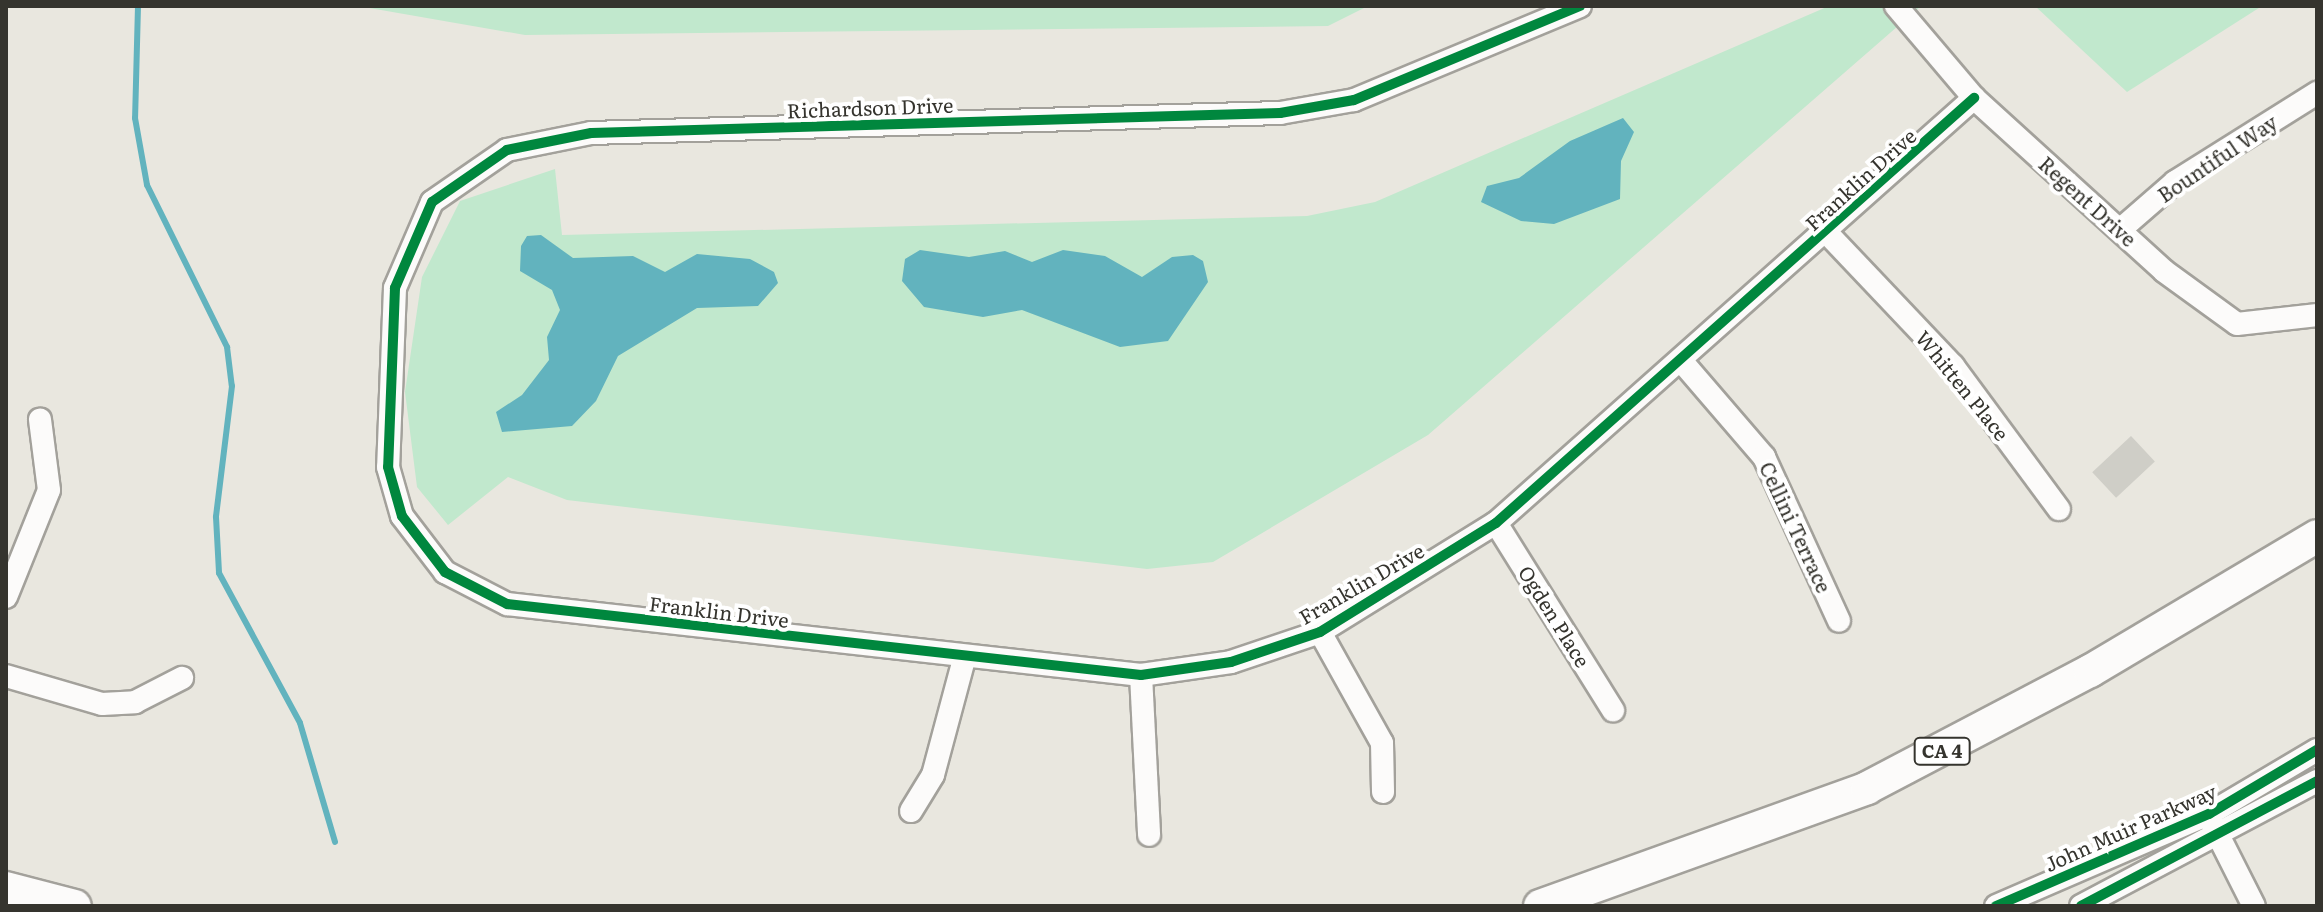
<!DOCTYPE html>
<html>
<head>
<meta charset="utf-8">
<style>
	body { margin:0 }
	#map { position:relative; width:2323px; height:912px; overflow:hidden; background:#e9e7df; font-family:Literata,serif }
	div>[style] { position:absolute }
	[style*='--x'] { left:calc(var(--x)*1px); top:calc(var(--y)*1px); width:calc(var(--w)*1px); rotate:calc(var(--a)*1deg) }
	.green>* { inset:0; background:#c1e8cd }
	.water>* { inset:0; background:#62b3be }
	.stream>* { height:6px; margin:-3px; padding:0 3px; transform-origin:3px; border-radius:3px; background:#62b3be }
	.building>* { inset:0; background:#cfcec7; transform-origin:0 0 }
	.roads { filter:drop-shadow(2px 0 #a3a19b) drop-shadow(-2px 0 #a3a19b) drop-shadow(0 2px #a3a19b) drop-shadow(0 -2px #a3a19b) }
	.minor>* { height:22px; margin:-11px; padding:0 11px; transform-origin:11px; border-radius:11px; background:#fcfbfa }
	.highway>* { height:32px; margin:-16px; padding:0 16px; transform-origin:16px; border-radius:16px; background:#fcfbfa }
	.cycleway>* { height:10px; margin:-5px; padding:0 5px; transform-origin:5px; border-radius:5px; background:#00873e }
	span { translate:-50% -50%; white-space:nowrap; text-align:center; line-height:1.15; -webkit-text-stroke:8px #fff; paint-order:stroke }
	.shield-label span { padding:2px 6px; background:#fff; border:2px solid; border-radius:6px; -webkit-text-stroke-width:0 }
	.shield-label { font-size:18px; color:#35342e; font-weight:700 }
	.street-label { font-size:20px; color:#35342e }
	.frame { position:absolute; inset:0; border:8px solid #35342e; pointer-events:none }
</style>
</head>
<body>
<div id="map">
	<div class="green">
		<div style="clip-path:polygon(358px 6px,1368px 6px,1328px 26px,525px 35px)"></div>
		<div style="clip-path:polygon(1829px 6px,1921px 6px,1428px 435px,1213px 562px,1147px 569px,567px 500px,508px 477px,448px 525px,417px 487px,405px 392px,422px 277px,460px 201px,555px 169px,562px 235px,1307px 216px,1375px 202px)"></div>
		<div style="clip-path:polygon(2035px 6px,2262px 6px,2127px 92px)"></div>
	</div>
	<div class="water">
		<div style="clip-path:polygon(1623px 118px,1634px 132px,1621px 161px,1620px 199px,1554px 224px,1521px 221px,1481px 202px,1487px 186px,1519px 178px,1570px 141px)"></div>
		<div style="clip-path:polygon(541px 235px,573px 258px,633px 256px,665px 272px,697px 254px,750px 259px,774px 272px,778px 283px,758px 306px,697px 308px,618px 356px,596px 401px,572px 426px,502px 432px,496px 412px,522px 395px,549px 360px,547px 337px,560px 310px,552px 290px,520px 271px,521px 246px,527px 236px)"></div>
		<div style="clip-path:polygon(920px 250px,969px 257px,1005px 251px,1032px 262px,1063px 250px,1105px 256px,1142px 277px,1172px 257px,1193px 255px,1203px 261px,1208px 282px,1168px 341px,1120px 347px,1022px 310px,983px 317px,924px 307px,902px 281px,905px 259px)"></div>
	</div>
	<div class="stream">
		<div style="--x:138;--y:6;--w:112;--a:91.5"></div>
		<div style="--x:135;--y:118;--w:68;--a:79.8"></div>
		<div style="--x:147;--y:185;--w:181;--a:63.7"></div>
		<div style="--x:227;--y:347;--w:39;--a:83"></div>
		<div style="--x:232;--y:386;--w:132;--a:97"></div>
		<div style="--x:216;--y:517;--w:56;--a:86.9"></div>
		<div style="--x:219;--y:573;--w:170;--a:61.6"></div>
		<div style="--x:300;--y:723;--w:124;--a:73.6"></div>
	</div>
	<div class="building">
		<div style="left:2131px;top:436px;width:35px;height:53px;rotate:47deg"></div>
	</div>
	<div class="roads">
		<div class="minor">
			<div style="--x:1580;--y:6;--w:245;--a:157.4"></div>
			<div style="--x:1354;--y:100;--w:75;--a:170"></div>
			<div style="--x:1280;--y:113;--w:689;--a:178.34"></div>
			<div style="--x:591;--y:133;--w:86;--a:168.6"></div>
			<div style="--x:507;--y:150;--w:91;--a:145.3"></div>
			<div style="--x:432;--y:202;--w:94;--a:113.3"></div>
			<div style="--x:395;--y:288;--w:179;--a:92.2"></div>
			<div style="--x:388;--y:467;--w:51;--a:74.1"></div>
			<div style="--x:402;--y:516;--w:71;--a:52.5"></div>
			<div style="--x:445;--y:572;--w:70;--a:27.3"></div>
			<div style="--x:507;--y:604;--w:638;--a:6.39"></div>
			<div style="--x:1141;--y:675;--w:91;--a:-8.2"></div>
			<div style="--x:1231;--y:662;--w:94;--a:-18.6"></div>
			<div style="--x:1320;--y:632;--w:207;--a:-31.8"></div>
			<div style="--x:1496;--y:523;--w:640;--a:-41.64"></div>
			<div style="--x:1896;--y:6;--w:121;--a:49.7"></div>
			<div style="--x:1974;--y:98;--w:257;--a:42.3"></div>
			<div style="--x:2164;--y:271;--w:90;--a:36"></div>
			<div style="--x:2237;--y:324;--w:81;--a:-6.4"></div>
			<div style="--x:2121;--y:229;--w:72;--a:-41"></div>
			<div style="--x:2175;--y:182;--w:168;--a:-32.1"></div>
			<div style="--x:1827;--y:233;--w:183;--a:46.5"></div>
			<div style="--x:1953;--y:366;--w:178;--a:53.5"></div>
			<div style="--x:1684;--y:364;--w:123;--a:49.3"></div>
			<div style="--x:1764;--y:457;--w:180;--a:65.4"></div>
			<div style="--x:1496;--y:523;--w:221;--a:58"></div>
			<div style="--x:6;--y:597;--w:115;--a:-68.1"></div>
			<div style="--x:49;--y:490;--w:71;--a:-97.3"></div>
			<div style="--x:1320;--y:632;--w:127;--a:60.8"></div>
			<div style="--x:1382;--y:743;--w:49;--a:88.8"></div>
			<div style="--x:1141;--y:675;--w:160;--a:87.1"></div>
			<div style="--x:6;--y:676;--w:100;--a:16.3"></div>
			<div style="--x:102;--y:704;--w:33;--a:-3"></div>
			<div style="--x:135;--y:702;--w:53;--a:-27.1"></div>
			<div style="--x:911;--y:811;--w:42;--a:-58.6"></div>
			<div style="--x:933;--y:775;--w:120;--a:-75"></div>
			<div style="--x:2212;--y:823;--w:93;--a:63.2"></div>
			<div style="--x:1996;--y:906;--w:232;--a:-23.4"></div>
			<div style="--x:2209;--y:814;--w:126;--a:-30.7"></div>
			<div style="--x:2081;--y:906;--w:267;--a:-27.9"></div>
		</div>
		<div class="highway">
			<div style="--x:6;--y:888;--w:71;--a:14.6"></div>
			<div style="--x:1540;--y:906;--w:348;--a:-19.8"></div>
			<div style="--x:1867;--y:788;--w:252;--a:-27.7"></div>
			<div style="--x:2090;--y:671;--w:264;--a:-30.7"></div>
		</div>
	</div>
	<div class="cycleway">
		<div style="--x:1580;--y:6;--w:245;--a:157.4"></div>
		<div style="--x:1354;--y:100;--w:75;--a:170"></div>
		<div style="--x:1280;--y:113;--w:689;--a:178.34"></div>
		<div style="--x:591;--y:133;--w:86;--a:168.6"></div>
		<div style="--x:507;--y:150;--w:91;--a:145.3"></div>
		<div style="--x:432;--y:202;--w:94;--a:113.3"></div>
		<div style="--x:395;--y:288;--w:179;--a:92.2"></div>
		<div style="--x:388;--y:467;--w:51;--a:74.1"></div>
		<div style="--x:402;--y:516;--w:71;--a:52.5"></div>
		<div style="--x:445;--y:572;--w:70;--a:27.3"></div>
		<div style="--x:507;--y:604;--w:638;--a:6.39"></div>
		<div style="--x:1141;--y:675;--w:91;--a:-8.2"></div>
		<div style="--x:1231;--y:662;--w:94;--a:-18.6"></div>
		<div style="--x:1320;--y:632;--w:207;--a:-31.8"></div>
		<div style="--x:1496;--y:523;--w:640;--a:-41.64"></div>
		<div style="--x:1996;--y:906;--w:232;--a:-23.4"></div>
		<div style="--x:2209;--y:814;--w:126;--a:-30.7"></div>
		<div style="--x:2081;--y:906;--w:267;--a:-27.9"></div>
	</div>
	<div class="shield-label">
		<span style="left:1942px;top:751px">CA 4</span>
	</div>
	<div class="street-label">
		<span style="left:870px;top:107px;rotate:-2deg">Richardson Drive</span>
		<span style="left:2217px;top:158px;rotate:-34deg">Bountiful Way</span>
		<span style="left:1860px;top:179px;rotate:-42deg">Franklin Drive</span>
		<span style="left:2088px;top:201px;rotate:42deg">Regent Drive</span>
		<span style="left:1963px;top:385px;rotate:51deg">Whitten Place</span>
		<span style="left:1796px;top:527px;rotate:65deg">Cellini Terrace</span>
		<span style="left:1361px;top:583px;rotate:-30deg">Franklin Drive</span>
		<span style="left:719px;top:611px;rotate:7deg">Franklin Drive</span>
		<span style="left:1555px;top:616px;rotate:58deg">Ogden Place</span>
		<span style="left:2130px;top:827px;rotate:-24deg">John Muir Parkway</span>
	</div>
	<div class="frame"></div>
</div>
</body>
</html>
